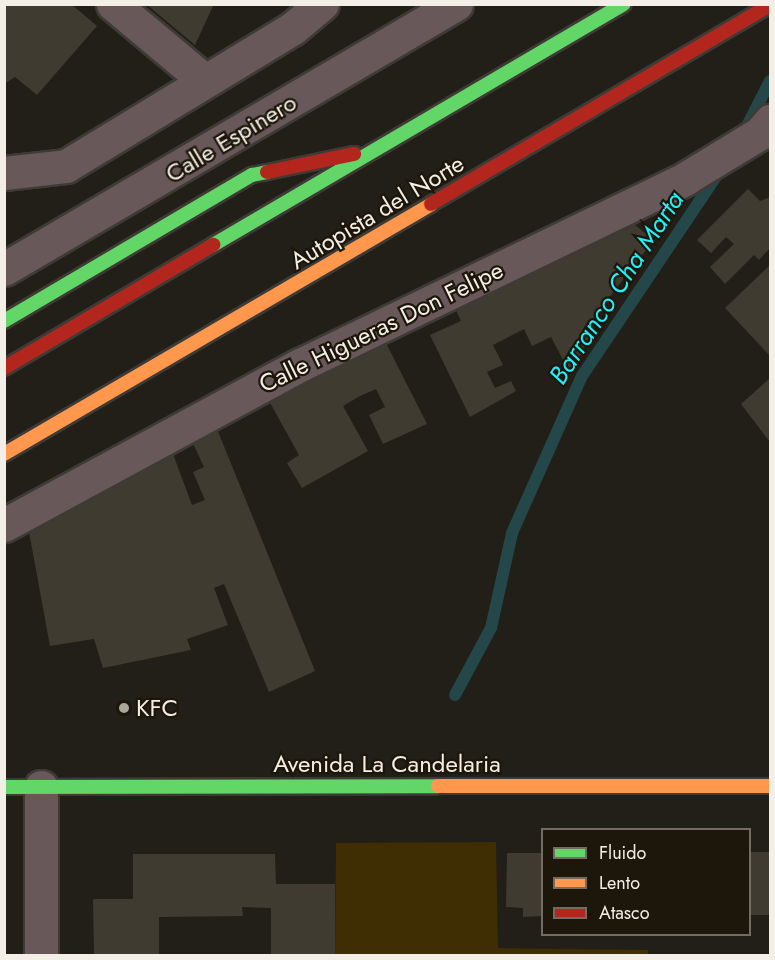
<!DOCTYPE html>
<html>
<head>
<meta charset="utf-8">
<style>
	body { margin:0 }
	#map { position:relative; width:775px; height:960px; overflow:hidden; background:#221f18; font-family:Jost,sans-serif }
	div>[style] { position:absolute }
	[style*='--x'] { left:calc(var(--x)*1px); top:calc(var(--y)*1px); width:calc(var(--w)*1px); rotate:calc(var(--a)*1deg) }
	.green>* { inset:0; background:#3f2d03 }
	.stream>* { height:12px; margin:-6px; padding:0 6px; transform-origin:6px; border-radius:6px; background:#24484a }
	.building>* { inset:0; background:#403b30; transform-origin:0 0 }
	.roads { filter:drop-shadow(2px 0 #3e3b36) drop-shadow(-2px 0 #3e3b36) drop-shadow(0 2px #3e3b36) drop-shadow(0 -2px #3e3b36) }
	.street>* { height:33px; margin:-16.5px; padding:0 16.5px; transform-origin:16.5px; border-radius:16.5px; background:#695859 }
	.fast>* { height:14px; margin:-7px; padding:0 7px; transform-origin:7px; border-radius:7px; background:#63d668 }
	.slow>* { height:14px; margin:-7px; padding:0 7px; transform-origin:7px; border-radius:7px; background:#ff974d }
	.jam>* { height:14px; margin:-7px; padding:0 7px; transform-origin:7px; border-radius:7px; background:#b3261e }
	.dots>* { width:16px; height:16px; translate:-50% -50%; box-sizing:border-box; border:3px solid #1d160a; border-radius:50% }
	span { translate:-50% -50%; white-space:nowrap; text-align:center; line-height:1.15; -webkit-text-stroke:4.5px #1d160a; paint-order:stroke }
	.street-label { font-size:24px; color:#f3eee6 }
	.poi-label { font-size:24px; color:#f3eee6 }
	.left { translate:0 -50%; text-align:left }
	.water-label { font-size:26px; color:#25effc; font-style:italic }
	.frame { position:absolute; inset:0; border:6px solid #f3eee6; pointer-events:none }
	.legend { position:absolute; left:541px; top:828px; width:210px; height:108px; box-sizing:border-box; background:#1d160a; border:2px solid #736c62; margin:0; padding:8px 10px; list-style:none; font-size:18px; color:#f3eee6 }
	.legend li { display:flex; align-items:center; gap:12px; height:30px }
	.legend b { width:30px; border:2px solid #736c62 }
</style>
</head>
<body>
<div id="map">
	<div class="green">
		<div style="clip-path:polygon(496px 842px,498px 948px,648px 950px,648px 956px,335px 956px,336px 843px)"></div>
	</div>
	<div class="stream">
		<div style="--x:745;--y:130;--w:55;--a:-63"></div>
		<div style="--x:455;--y:695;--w:76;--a:-61.8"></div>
		<div style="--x:491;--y:628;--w:97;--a:-77.5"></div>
		<div style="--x:512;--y:533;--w:172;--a:-66"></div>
		<div style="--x:582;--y:376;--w:251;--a:-56.1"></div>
	</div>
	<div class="building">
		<div style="clip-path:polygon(4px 4px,71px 4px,97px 26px,37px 95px,15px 77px,4px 84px)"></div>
		<div style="clip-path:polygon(146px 4px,214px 4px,195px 45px)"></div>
		<div style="clip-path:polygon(748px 189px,760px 201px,770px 197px,770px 248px,759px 260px,754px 255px,725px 284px,710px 267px,734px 244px,726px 237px,711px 253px,697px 240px)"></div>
		<div style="clip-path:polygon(635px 225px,654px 240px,607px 300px,571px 375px,551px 337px,532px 346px,524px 329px,493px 345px,503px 365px,487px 372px,495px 388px,511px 381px,516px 391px,470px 417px,430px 335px,461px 321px,456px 310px)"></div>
		<div style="clip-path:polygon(770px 265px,770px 356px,725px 308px)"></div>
		<div style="clip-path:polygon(386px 343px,427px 424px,383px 444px,369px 415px,385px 407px,376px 389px,360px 396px,343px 406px,368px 451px,302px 488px,287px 463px,299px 455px,269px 401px)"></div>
		<div style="clip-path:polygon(770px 378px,770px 442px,741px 404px)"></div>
		<div style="clip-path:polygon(217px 429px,315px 671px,269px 692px,224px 584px,214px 588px,228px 625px,187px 639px,191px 650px,103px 668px,94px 639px,50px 646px,29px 532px,173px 454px,192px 505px,205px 500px,193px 472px,204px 467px,192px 441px)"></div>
		<div style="left:750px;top:852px;width:20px;height:63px"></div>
		<div style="clip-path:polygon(507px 853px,542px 853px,542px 916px,523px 917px,523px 908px,506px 907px)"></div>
		<div style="clip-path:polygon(133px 854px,275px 854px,276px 884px,335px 884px,335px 956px,271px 956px,271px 908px,242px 907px,243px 916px,159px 917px,159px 956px,94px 956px,93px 899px,133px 899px)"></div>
	</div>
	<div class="roads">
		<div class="street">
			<div style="--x:113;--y:4;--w:119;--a:39.9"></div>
			<div style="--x:4;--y:173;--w:62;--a:-6.4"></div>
			<div style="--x:66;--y:166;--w:266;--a:-31.3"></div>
			<div style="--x:293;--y:28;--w:38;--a:-40"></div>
			<div style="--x:4;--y:269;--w:524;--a:-30.38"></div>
			<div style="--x:4;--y:525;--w:336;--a:-28.4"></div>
			<div style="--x:300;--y:365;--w:429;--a:-25.8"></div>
			<div style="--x:686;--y:178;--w:87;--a:-31.3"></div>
			<div style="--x:760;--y:133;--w:16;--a:-50"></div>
			<div style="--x:41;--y:956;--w:169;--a:-90"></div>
		</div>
		<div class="fast">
			<div style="--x:213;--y:245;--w:476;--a:-30.4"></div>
			<div style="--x:4;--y:321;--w:288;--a:-30.5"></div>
			<div style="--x:252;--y:175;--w:15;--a:-11"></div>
			<div style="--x:4;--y:787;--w:434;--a:-0.1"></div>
		</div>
		<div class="slow">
			<div style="--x:4;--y:454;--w:495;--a:-30.3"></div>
			<div style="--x:438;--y:786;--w:332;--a:0"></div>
		</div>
		<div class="jam">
			<div style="--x:267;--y:172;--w:89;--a:-11.7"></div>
			<div style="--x:431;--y:204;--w:393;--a:-30.4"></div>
			<div style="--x:4;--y:368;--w:243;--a:-30.5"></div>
		</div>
	</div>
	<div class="dots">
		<div style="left:124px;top:708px;background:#aaa69e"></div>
	</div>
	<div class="street-label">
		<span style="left:231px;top:138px;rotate:-31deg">Calle Espinero</span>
		<span style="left:377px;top:212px;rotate:-31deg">Autopista del Norte</span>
		<span style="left:381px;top:327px;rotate:-26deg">Calle Higueras Don Felipe</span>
		<span style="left:387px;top:764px">Avenida La Candelaria</span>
	</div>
	<div class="poi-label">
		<span class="left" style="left:136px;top:708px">KFC</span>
	</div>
	<div class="water-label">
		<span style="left:617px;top:288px;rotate:-57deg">Barranco Cha Marta</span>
	</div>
	<div class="frame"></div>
	<ul class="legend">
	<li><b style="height:8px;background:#63d668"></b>Fluido</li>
	<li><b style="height:8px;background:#ff974d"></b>Lento</li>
	<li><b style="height:8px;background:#b3261e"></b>Atasco</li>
	</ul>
</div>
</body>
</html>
